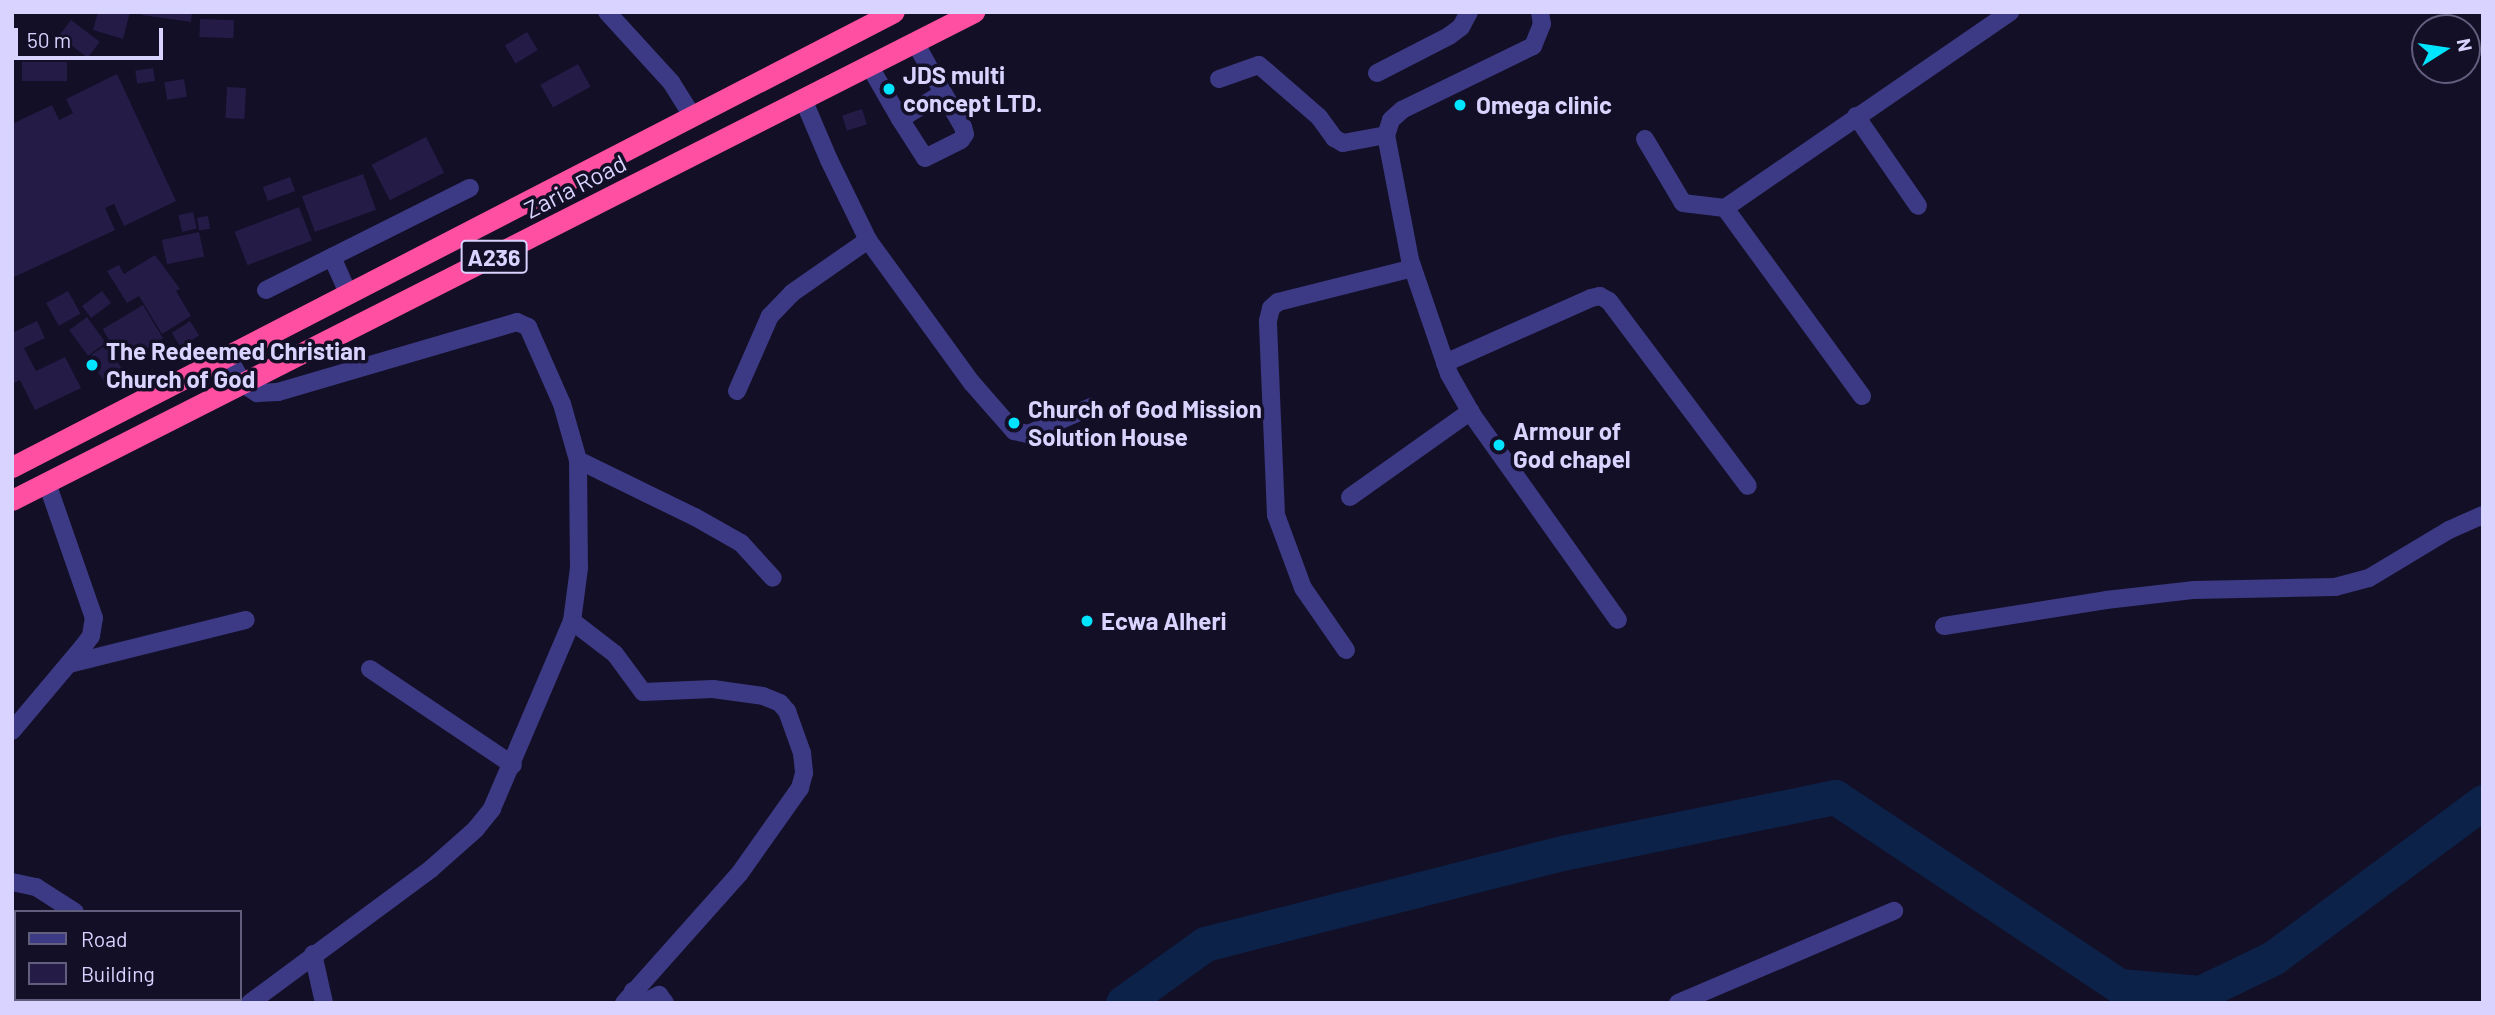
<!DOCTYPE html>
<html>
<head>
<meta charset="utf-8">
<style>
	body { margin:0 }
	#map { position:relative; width:2495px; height:1015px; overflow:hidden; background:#130f26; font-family:Barlow,sans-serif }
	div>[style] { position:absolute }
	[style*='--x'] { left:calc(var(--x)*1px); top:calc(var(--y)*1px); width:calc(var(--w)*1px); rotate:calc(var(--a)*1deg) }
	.river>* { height:35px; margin:-17.5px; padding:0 17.5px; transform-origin:17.5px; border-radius:17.5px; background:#0c2248 }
	.building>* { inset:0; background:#241b47; transform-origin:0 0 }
	.minor>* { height:18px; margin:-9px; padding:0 9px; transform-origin:9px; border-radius:9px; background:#3d3a85 }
	.highway>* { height:21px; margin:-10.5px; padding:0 10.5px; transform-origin:10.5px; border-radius:10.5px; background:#ff4fa3 }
	.dots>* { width:19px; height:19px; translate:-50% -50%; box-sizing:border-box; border:4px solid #130f26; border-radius:50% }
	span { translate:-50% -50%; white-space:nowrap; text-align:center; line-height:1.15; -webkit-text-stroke:7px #130f26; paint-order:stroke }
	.shield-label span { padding:2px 5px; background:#130f26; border:2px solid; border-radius:5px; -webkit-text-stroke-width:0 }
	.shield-label { font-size:23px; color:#d9d4ff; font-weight:700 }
	.poi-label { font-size:24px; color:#d9d4ff; font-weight:700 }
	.left { translate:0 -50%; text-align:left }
	.street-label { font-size:24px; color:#d9d4ff }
	.frame { position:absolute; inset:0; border:14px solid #d9d4ff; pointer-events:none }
	.legend { position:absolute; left:14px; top:910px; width:228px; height:91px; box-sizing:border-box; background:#130f26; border:2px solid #625e7d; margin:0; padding:9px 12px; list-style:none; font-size:21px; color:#d9d4ff }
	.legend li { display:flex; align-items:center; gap:14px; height:35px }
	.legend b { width:35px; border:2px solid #625e7d }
	.north { position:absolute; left:2411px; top:14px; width:70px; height:70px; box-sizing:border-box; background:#130f26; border:2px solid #625e7d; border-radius:50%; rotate:78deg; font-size:19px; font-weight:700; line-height:28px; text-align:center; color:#d9d4ff }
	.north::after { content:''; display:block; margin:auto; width:24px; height:32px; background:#00e5ff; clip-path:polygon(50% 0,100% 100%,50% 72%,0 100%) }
	.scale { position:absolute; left:14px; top:28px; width:149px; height:32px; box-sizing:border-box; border:4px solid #d9d4ff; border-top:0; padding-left:9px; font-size:21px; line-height:24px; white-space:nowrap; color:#d9d4ff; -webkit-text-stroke:5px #130f26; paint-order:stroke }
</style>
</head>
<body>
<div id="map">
	<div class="river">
		<div style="--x:1123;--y:1003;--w:101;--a:-35.7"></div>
		<div style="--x:1205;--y:944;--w:368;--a:-14.3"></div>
		<div style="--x:1562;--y:853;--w:279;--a:-11.6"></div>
		<div style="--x:1835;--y:797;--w:342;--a:33.6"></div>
		<div style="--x:2120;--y:986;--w:80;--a:5"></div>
		<div style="--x:2200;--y:993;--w:81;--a:-25.6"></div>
		<div style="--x:2273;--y:958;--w:262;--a:-36.6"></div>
	</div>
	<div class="building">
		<div style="clip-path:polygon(98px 12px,130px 12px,123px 39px,93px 30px)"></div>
		<div style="clip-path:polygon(142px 12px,192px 12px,191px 22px,142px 15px)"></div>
		<div style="left:200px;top:19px;width:34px;height:18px;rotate:2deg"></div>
		<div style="left:71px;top:20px;width:36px;height:20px;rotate:37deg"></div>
		<div style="left:527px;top:32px;width:21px;height:26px;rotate:59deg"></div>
		<div style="left:67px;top:62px;width:19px;height:45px;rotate:90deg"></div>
		<div style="left:578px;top:64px;width:26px;height:43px;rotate:61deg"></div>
		<div style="left:153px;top:68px;width:13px;height:18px;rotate:81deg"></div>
		<div style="clip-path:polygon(117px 74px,176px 201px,124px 226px,114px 204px,105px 208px,115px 230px,12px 278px,12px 124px,52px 105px,59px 120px,73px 113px,66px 99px)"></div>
		<div style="left:184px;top:79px;width:18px;height:20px;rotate:81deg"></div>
		<div style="left:227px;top:87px;width:19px;height:31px;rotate:3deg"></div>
		<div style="left:862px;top:109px;width:16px;height:21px;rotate:72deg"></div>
		<div style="left:426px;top:137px;width:40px;height:61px;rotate:63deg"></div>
		<div style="left:363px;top:174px;width:38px;height:65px;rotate:70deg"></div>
		<div style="left:290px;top:177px;width:15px;height:29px;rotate:70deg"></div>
		<div style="left:299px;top:207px;width:36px;height:69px;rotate:69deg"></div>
		<div style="left:193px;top:212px;width:17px;height:15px;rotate:77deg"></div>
		<div style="left:208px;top:216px;width:13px;height:11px;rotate:81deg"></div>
		<div style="left:199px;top:232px;width:25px;height:38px;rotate:78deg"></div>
		<div style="clip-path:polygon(155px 255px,180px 289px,176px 291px,191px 316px,162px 334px,139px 296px,127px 303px,107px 271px,119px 265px,124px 274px)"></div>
		<div style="left:68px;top:291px;width:26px;height:25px;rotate:61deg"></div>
		<div style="left:102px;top:291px;width:15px;height:25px;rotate:53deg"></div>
		<div style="left:143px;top:305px;width:39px;height:47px;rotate:59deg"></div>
		<div style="left:87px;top:317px;width:32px;height:22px;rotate:54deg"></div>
		<div style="clip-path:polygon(37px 321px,45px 338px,24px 348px,36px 371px,65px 357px,81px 388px,35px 410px,20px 380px,12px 384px,12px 333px)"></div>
		<div style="left:190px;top:321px;width:17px;height:22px;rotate:57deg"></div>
		<div style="left:106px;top:345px;width:29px;height:22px;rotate:56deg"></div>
	</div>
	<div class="minor">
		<div style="--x:607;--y:12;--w:95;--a:47.6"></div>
		<div style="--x:671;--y:82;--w:39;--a:58"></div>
		<div style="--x:1540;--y:12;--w:12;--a:81"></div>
		<div style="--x:1542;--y:24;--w:24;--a:112"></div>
		<div style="--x:1533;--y:46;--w:146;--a:154"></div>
		<div style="--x:1402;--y:110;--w:15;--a:138"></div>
		<div style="--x:1391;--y:120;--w:16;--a:108"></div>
		<div style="--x:1386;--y:135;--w:127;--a:79.1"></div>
		<div style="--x:1410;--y:260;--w:120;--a:71.1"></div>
		<div style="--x:1449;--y:374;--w:48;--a:60.3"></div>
		<div style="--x:1473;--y:416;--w:250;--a:54.6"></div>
		<div style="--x:869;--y:65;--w:62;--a:60.1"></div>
		<div style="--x:900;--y:119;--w:50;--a:-31.2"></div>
		<div style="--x:943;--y:93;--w:58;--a:-118.8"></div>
		<div style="--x:1377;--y:73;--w:81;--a:-27.2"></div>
		<div style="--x:1449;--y:36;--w:15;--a:-37"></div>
		<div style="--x:1461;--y:27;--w:17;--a:-62"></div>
		<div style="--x:1219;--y:79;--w:42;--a:-19.3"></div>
		<div style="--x:1259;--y:65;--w:79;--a:40.9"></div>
		<div style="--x:1319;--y:117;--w:26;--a:54"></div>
		<div style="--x:1334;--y:138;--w:10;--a:29"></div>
		<div style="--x:1343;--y:143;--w:44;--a:-10.5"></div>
		<div style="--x:803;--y:99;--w:66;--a:66.9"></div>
		<div style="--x:829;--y:160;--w:89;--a:64"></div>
		<div style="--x:868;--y:240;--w:177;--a:54"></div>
		<div style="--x:972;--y:383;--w:64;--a:48.8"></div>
		<div style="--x:1014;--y:431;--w:14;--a:12"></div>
		<div style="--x:1028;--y:434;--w:69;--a:-23.2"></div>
		<div style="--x:1856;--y:116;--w:109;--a:55.4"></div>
		<div style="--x:900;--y:119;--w:46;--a:57.3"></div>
		<div style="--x:925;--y:158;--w:40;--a:-26.6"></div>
		<div style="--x:961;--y:140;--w:7;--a:-56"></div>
		<div style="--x:965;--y:134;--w:7;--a:-106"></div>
		<div style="--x:963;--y:127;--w:39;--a:-120"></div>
		<div style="--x:1645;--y:139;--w:74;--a:59.3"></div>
		<div style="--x:1683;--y:203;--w:42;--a:6.8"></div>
		<div style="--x:332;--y:257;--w:39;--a:66"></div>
		<div style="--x:266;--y:290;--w:228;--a:-26.6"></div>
		<div style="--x:227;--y:355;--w:33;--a:61"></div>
		<div style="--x:243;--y:384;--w:17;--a:33"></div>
		<div style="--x:257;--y:393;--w:21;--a:-3"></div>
		<div style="--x:278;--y:392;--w:249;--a:-16.3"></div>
		<div style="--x:517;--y:322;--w:12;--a:24"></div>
		<div style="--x:528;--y:327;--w:84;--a:66.2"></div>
		<div style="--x:562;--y:404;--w:58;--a:74.1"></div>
		<div style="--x:578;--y:460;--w:108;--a:89.5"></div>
		<div style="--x:579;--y:568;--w:53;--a:97.5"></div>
		<div style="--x:572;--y:621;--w:204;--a:113.1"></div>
		<div style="--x:492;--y:809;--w:26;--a:129"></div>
		<div style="--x:476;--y:829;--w:60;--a:138.4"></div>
		<div style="--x:431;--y:869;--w:225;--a:143.5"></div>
		<div style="--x:1445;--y:363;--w:160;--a:-24"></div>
		<div style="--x:1591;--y:298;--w:9;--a:-13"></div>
		<div style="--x:1600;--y:296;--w:10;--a:29"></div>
		<div style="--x:1609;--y:301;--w:231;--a:53.1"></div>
		<div style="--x:737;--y:391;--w:82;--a:-66.3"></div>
		<div style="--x:770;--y:316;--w:32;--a:-46"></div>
		<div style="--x:792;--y:293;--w:93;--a:-34.9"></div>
		<div style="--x:1862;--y:396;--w:233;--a:-126.1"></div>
		<div style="--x:1725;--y:208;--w:346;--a:-34.5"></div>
		<div style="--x:578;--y:460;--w:130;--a:26"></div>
		<div style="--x:695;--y:517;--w:53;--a:29.5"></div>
		<div style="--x:741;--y:543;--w:47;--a:47.6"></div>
		<div style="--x:1350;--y:497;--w:148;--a:-35.4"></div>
		<div style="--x:572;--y:621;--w:54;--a:37.5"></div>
		<div style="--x:615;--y:654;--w:47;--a:53.6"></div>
		<div style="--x:643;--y:692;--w:70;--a:-2.5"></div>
		<div style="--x:713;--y:689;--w:50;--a:8"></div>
		<div style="--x:763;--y:696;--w:18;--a:22"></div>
		<div style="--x:780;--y:703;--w:11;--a:49"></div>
		<div style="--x:787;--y:711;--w:45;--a:70.3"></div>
		<div style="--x:802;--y:753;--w:20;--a:84"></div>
		<div style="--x:804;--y:773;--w:16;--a:105"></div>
		<div style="--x:800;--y:788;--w:105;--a:125.3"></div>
		<div style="--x:739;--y:874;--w:173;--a:131.7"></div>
		<div style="--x:1944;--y:626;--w:164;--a:-9.1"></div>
		<div style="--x:2106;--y:600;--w:89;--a:-6.5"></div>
		<div style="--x:2194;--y:590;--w:141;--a:-1.2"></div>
		<div style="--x:2335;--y:587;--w:35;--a:-15"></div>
		<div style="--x:2369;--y:578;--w:93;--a:-31"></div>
		<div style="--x:2449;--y:530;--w:37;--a:-24"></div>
		<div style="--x:1346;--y:650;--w:75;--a:-124.7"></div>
		<div style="--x:1303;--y:588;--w:78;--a:-110.3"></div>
		<div style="--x:1276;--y:515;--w:194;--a:-92.4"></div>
		<div style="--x:1268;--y:321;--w:13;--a:-77"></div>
		<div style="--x:1271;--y:308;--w:9;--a:-41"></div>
		<div style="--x:1278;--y:302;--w:139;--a:-14.1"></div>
		<div style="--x:69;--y:664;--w:182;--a:-14"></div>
		<div style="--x:370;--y:669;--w:172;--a:33.9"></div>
		<div style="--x:12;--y:731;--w:109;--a:-49.9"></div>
		<div style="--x:82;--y:648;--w:15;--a:-53"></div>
		<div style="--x:91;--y:636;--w:18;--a:-81"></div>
		<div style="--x:94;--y:618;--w:143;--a:-109.2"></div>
		<div style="--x:12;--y:882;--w:25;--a:12"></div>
		<div style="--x:36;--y:887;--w:46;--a:32.7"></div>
		<div style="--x:313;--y:954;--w:50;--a:77.3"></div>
		<div style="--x:633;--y:991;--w:16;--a:43"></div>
		<div style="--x:645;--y:1002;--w:16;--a:-27"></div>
		<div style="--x:659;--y:995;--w:10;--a:53"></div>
		<div style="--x:167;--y:999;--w:5;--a:53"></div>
		<div style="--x:1678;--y:1003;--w:235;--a:-23.1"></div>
	</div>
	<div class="highway">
		<div style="--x:12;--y:467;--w:992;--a:-27.29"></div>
		<div style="--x:12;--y:500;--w:1079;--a:-26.9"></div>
	</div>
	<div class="dots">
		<div style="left:889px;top:89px;background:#00e5ff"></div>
		<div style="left:1460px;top:105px;background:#00e5ff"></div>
		<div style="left:92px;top:365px;background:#00e5ff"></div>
		<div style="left:1014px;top:423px;background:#00e5ff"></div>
		<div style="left:1499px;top:445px;background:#00e5ff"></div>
		<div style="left:1087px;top:621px;background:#00e5ff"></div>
	</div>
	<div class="shield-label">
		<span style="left:494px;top:257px">A236</span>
	</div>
	<div class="poi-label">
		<span class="left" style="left:903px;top:89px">JDS multi<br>concept LTD.</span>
		<span class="left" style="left:1476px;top:105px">Omega clinic</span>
		<span class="left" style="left:106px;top:365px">The Redeemed Christian<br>Church of God</span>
		<span class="left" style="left:1028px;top:423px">Church of God Mission<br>Solution House</span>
		<span class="left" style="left:1513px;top:445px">Armour of<br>God chapel</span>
		<span class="left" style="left:1101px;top:621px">Ecwa Alheri</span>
	</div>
	<div class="street-label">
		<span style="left:575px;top:186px;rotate:-27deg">Zaria Road</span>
	</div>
	<div class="frame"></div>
	<ul class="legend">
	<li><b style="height:9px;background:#3d3a85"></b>Road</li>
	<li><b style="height:19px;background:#241b47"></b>Building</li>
	</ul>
	<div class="north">N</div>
	<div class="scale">50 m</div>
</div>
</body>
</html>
